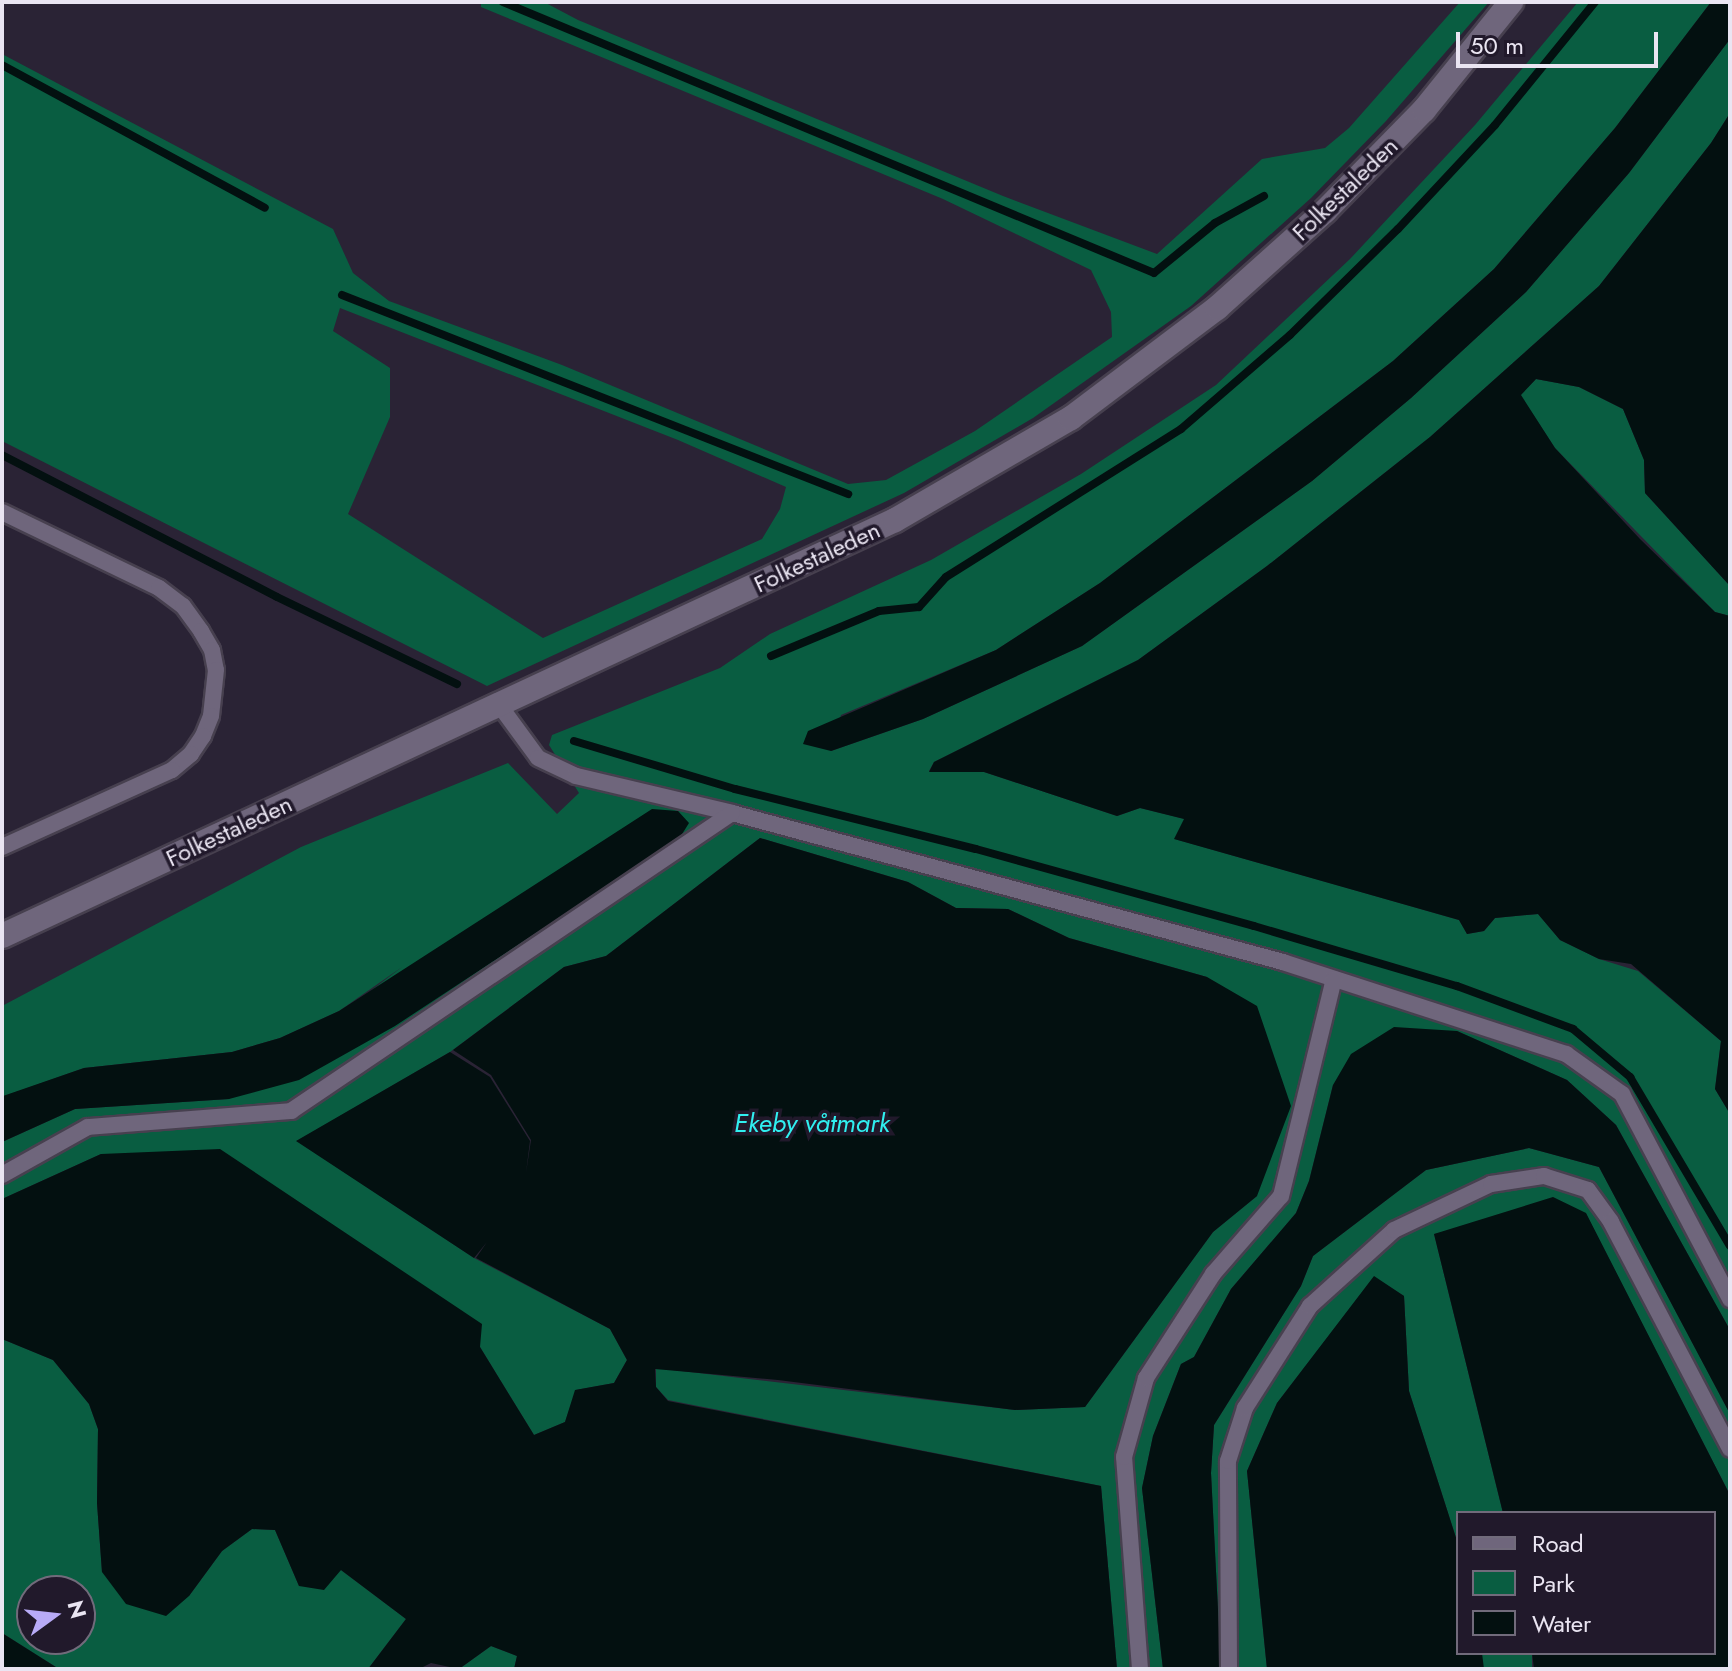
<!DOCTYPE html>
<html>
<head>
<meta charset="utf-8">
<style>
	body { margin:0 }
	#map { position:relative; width:1732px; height:1671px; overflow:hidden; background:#2a2335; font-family:Jost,sans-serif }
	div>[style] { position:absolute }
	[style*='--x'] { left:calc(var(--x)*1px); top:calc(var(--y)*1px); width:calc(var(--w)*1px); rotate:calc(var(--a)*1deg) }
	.green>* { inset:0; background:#095d41; transform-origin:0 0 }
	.water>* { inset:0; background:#031010 }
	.stream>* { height:8px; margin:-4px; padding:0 4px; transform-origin:4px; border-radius:4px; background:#031010 }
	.roads { filter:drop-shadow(2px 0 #47404f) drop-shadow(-2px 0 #47404f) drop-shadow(0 2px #47404f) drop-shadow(0 -2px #47404f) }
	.service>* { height:16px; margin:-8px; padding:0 8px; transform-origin:8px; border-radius:8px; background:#6f667c }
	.secondary>* { height:24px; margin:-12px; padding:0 12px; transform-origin:12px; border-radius:12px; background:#6f667c }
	span { translate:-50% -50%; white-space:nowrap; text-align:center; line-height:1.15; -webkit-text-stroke:7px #21192b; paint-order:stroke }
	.street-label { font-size:24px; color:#eae5f2 }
	.water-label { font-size:26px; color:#30eff0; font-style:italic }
	.frame { position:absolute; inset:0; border:4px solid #eae5f2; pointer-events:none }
	.legend { position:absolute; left:1456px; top:1511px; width:260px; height:144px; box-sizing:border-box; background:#21192b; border:2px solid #716b7b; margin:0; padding:10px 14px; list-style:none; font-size:24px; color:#eae5f2 }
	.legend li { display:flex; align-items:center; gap:16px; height:40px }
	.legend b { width:40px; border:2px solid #716b7b }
	.north { position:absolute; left:16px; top:1575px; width:80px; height:80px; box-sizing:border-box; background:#21192b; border:2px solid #716b7b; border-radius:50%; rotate:75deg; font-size:22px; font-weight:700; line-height:32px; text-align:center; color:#eae5f2 }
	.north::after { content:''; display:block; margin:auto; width:28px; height:36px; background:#b8abf7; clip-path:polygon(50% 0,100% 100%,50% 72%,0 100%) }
	.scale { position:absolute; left:1456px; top:32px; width:202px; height:36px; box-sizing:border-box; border:4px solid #eae5f2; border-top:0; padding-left:10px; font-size:24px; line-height:28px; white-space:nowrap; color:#eae5f2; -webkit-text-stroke:6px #21192b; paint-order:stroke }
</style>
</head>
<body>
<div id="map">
	<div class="green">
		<div style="clip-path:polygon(evenodd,481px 2px,544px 2px,578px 20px,1003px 196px,1157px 254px,1262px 159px,1325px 148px,1349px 128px,1460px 2px,1489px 2px,1386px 121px,1311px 198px,1191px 306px,1033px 418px,904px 493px,487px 686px,2px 441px,2px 54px,333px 229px,353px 273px,389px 301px,562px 365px,848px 484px,886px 480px,975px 431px,1112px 337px,1111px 312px,1091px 270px,943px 199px,481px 7px,481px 2px,340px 308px,678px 440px,786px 487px,780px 509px,762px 539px,543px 638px,348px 514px,390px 417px,390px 368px,333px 331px,340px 308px)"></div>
		<div style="clip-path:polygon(1578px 2px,1711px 2px,1615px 128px,1494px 269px,1393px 361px,1100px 583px,996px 650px,841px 715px,831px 751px,923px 719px,1082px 646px,1312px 481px,1411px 398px,1526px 292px,1629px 173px,1730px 39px,1730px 113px,1711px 143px,1599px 286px,1430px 437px,1267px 566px,1138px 660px,934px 762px,929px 771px,984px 772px,1117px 816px,1140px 808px,1185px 819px,1175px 839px,1459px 920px,1467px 934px,1484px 931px,1495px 918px,1538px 914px,1560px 940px,1599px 959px,1638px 971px,1721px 1041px,1715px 1089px,1730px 1114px,1730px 1330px,1616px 1125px,1567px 1080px,1457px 1031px,1333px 1085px,1309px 1181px,1296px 1213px,1231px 1289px,1194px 1357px,1181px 1364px,1153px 1436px,1142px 1488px,1163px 1669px,1117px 1669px,1101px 1486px,668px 1400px,656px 1387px,656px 1368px,1015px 1410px,1085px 1407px,1213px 1232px,1257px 1196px,1207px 977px,1069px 938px,1008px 909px,956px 908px,908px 882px,760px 838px,606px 956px,564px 967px,450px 1052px,297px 1141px,474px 1258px,610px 1329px,627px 1360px,614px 1383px,576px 1390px,565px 1422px,534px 1435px,480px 1347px,101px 1154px,2px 1199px,2px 1142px,75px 1109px,229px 1099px,402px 967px,339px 1011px,280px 1038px,232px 1052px,84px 1068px,2px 1097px,2px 1006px,301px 847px,508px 763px,557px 814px,579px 793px,549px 745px,552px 735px,720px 668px,770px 634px,931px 560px,1081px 474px,1216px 385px,1350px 259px,1475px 125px)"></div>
		<div style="clip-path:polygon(1536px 379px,1579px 387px,1623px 409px,1644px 460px,1645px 493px,1730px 586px,1730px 616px,1715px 612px,1555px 448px,1520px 395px)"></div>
		<div style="clip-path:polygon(1529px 1148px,1599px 1167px,1730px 1414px,1730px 1495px,1586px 1214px,1434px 1234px,1503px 1513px,1458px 1513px,1458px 1544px,1409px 1391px,1404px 1296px,1374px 1277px,1277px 1403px,1247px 1471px,1267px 1669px,1221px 1669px,1211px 1473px,1214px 1425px,1301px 1286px,1313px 1256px,1426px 1170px)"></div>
		<div style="clip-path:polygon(evenodd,2px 1339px,53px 1360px,89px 1404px,98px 1429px,97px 1503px,102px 1572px,189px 1596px,222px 1551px,252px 1529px,275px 1530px,299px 1586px,341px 1570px,406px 1619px,368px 1669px,59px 1669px,2px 1633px,2px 1339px,32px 1591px,80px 1591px,80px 1639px,32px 1639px,32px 1591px)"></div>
		<div style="clip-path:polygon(491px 1646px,517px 1656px,514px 1669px,459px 1669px)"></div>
		<div style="left:1482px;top:1653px;width:50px;height:16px"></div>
	</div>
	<div class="water">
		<div style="clip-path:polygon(1711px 2px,1730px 2px,1730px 39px,1629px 173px,1526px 292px,1411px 398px,1312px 481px,1082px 646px,923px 719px,831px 751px,803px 744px,808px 731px,996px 650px,1100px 583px,1393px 361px,1494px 269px,1615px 128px)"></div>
		<div style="clip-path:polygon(1730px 113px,1730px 586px,1645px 493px,1644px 460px,1623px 409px,1579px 387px,1536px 379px,1521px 395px,1555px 448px,1640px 539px,1715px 612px,1730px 616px,1730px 1114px,1715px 1089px,1721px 1041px,1631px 964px,1599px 959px,1560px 940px,1538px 914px,1495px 918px,1484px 931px,1467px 934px,1459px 920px,1174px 839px,1184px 819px,1140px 808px,1117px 816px,984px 772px,929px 772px,934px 762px,1138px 660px,1267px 566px,1430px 437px,1599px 286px,1711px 143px)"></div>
		<div style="clip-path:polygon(652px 809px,678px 811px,689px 823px,679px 839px,395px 1026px,299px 1080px,229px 1099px,75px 1109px,2px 1142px,3px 1096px,84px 1068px,232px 1052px,280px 1038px,339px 1011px)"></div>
		<div style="clip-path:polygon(760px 838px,908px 882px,956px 908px,1008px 909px,1069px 938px,1207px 977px,1257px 1006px,1291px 1106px,1257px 1196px,1213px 1232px,1085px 1407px,1015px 1410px,778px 1380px,655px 1369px,656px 1387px,668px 1401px,1101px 1486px,1117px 1669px,514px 1669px,517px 1656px,491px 1646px,459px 1669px,431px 1663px,419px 1669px,368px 1669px,406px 1619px,341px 1570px,324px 1590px,299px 1586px,275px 1530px,252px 1529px,222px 1551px,189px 1596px,166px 1616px,126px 1604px,102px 1572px,97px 1503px,98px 1429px,89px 1404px,53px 1360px,2px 1339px,2px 1199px,101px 1154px,220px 1149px,482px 1324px,480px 1347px,534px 1435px,565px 1422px,575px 1390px,614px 1383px,627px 1360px,610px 1329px,476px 1258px,487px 1242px,474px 1258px,296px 1141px,450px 1052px,490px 1077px,530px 1141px,526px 1173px,531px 1140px,491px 1075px,453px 1050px,564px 967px,606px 956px)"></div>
		<div style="clip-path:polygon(1394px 1027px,1457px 1031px,1567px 1080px,1616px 1125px,1730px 1330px,1730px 1414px,1599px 1167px,1529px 1148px,1426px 1170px,1313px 1256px,1301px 1286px,1214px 1425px,1211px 1473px,1221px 1669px,1163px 1669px,1142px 1488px,1153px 1436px,1181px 1364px,1194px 1357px,1231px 1289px,1296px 1213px,1309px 1181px,1333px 1085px,1351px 1054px)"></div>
		<div style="clip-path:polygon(1553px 1197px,1586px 1213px,1730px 1495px,1730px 1669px,1534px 1669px,1532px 1653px,1714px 1653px,1714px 1513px,1503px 1513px,1434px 1234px)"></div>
		<div style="clip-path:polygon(1374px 1276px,1404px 1296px,1409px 1391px,1458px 1544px,1458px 1653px,1482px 1653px,1484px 1669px,1267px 1669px,1247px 1471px,1277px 1403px)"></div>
		<div style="clip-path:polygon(2px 1633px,59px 1669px,2px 1669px)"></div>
	</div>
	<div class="stream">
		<div style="--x:503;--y:2;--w:705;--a:22.6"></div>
		<div style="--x:1154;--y:273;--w:79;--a:-39.3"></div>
		<div style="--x:1215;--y:223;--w:56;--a:-28.9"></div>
		<div style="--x:2;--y:65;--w:299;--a:28.5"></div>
		<div style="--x:342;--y:295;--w:544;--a:21.47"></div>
		<div style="--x:2;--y:455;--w:309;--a:27.3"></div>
		<div style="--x:277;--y:597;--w:200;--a:25.8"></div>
		<div style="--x:771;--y:656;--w:117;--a:-22.6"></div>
		<div style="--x:879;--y:611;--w:40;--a:-5.7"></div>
		<div style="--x:919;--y:607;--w:40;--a:-48"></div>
		<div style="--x:946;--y:577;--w:278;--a:-32.2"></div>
		<div style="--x:1181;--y:429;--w:144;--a:-40.8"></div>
		<div style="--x:1290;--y:335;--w:151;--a:-44.5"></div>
		<div style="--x:1398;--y:229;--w:142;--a:-47"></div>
		<div style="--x:1495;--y:125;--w:159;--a:-50.9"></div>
		<div style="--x:574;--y:741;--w:168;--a:16.6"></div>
		<div style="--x:735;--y:789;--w:248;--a:14"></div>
		<div style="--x:976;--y:849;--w:288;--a:15.5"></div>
		<div style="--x:1254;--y:926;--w:212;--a:16.5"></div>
		<div style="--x:1457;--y:986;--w:124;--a:20.3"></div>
		<div style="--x:1573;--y:1029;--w:75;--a:40.1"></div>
		<div style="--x:1630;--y:1077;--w:196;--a:59.4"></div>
	</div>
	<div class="roads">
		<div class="service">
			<div style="--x:2;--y:512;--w:174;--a:25.8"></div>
			<div style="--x:159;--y:588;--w:30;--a:37"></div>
			<div style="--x:183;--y:606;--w:31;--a:54"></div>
			<div style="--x:201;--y:631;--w:22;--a:60"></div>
			<div style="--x:212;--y:650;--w:20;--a:79"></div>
			<div style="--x:216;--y:670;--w:46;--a:96.2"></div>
			<div style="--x:211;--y:716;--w:22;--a:112"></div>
			<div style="--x:203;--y:736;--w:22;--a:124"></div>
			<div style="--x:191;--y:754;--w:25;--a:140"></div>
			<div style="--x:172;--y:770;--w:187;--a:155.6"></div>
			<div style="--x:500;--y:706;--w:64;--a:53.8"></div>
			<div style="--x:538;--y:758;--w:42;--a:25.3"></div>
			<div style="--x:576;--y:776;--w:160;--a:13.3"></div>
			<div style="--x:732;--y:813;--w:571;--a:15.13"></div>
			<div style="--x:1283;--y:962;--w:298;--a:18"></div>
			<div style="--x:1566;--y:1054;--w:69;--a:35.5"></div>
			<div style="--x:1622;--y:1094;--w:232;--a:62.2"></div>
			<div style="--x:2;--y:1175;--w:98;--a:-29.2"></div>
			<div style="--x:88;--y:1127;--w:204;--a:-4.5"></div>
			<div style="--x:291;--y:1111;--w:532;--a:-34.05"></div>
			<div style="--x:1140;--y:1669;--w:213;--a:-94.3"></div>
			<div style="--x:1124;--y:1457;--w:82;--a:-74.4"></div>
			<div style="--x:1146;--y:1378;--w:124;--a:-57.2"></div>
			<div style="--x:1213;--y:1274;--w:103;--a:-48.9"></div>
			<div style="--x:1281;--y:1196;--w:223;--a:-76.3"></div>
			<div style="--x:1229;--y:1669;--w:208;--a:-90.3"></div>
			<div style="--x:1228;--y:1461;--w:56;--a:-72.2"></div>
			<div style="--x:1245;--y:1408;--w:121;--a:-57.5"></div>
			<div style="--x:1310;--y:1306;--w:113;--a:-42.1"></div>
			<div style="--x:1394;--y:1230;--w:107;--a:-25.4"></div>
			<div style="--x:1491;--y:1184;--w:54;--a:-8.6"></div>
			<div style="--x:1544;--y:1176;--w:46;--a:17.7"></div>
			<div style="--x:1588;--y:1190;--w:39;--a:54"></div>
			<div style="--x:1611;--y:1222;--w:256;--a:62.3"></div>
		</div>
		<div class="secondary">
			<div style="--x:2;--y:936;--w:985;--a:-24.98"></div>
			<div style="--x:895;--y:520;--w:203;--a:-30.1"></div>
			<div style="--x:1071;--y:418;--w:183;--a:-37"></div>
			<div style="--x:1217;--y:308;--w:145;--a:-41.9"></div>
			<div style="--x:1325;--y:211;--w:141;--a:-45.6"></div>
			<div style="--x:1424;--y:110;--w:139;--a:-51.1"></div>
		</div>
	</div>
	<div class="street-label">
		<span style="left:1345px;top:189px;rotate:-44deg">Folkestaleden</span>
		<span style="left:817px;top:557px;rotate:-25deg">Folkestaleden</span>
		<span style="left:229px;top:831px;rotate:-25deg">Folkestaleden</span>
	</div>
	<div class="water-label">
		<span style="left:812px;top:1124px">Ekeby våtmark</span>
	</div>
	<div class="frame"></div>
	<ul class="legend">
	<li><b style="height:10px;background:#6f667c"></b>Road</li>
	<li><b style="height:22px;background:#095d41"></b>Park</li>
	<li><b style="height:22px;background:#031010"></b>Water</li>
	</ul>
	<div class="north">N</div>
	<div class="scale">50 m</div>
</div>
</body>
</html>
